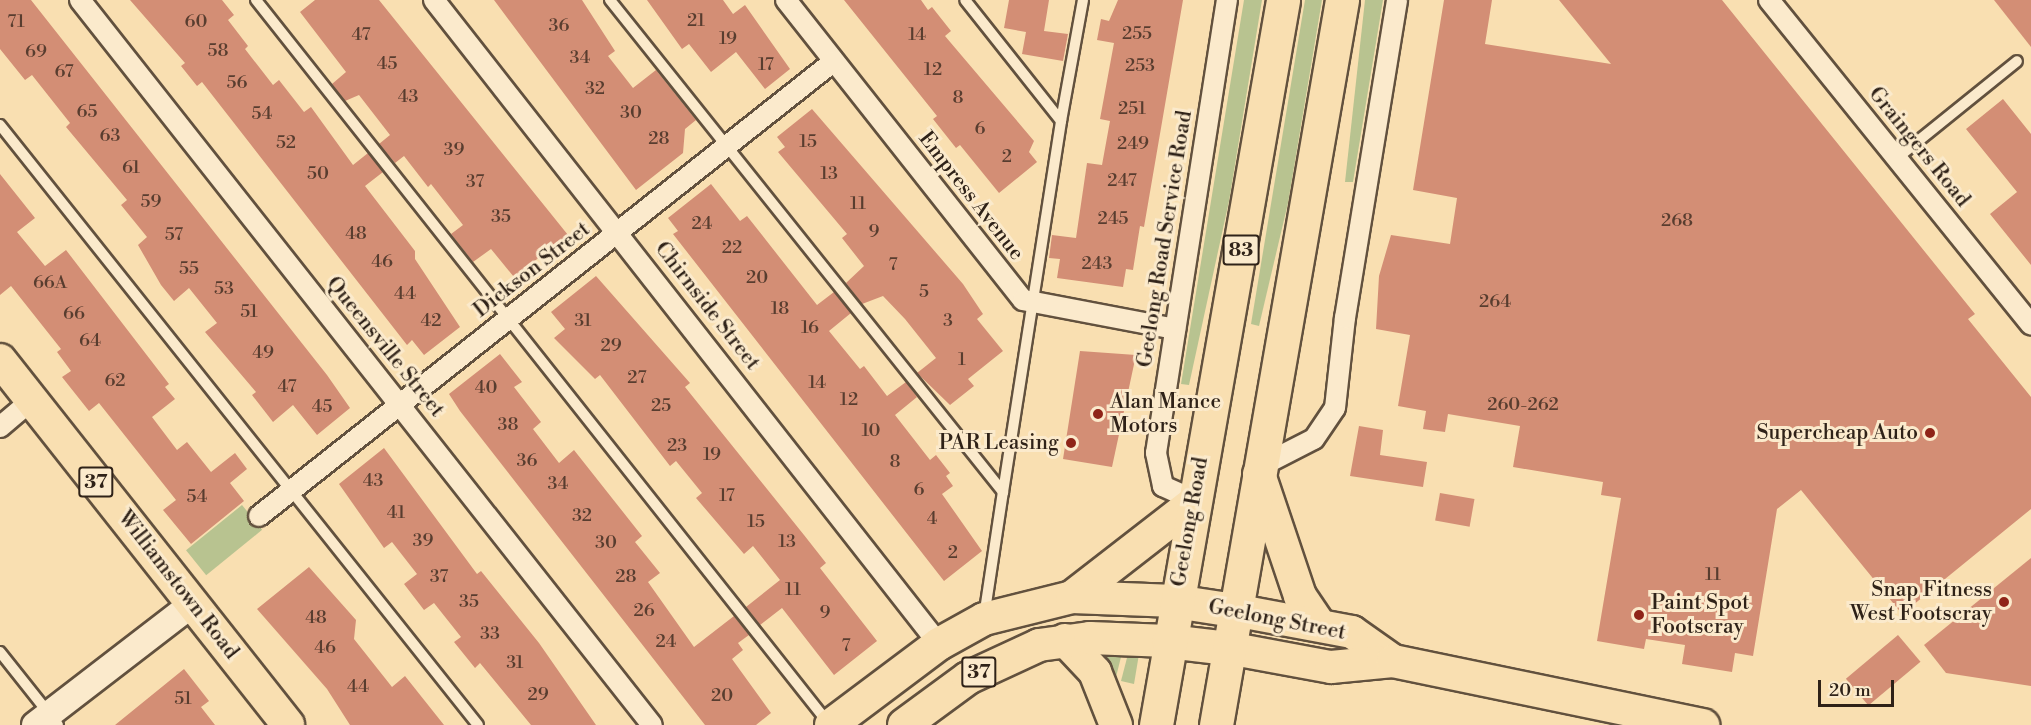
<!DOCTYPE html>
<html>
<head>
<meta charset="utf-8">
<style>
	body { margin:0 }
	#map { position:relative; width:2031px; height:725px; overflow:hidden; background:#f9dfb1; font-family:"Libre Bodoni",serif }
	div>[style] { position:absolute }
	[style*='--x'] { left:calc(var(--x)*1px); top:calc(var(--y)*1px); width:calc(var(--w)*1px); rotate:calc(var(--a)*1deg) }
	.green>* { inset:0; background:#b8c390; transform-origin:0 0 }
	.building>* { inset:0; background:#d38e75; transform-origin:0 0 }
	.roads { filter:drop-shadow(2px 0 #62513e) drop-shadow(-2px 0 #62513e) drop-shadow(0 2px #62513e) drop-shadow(0 -2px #62513e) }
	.service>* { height:10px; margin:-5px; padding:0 5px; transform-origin:5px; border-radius:5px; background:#fbeacc }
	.minor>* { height:20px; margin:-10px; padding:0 10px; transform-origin:10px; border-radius:10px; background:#fbeacc }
	.tertiary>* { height:26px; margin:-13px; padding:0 13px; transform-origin:13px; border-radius:13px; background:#fbeacc }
	.primary>* { height:32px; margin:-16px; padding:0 16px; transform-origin:16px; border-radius:16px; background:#f9dfb1 }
	.trunk>* { height:33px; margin:-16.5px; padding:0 16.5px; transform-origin:16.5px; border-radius:16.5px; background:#f9dfb1 }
	.dots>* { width:16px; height:16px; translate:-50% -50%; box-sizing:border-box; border:3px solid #fbeacc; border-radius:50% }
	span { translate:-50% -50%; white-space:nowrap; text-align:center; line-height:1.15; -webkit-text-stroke:6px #fbeacc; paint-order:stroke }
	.number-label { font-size:18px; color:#583d2f }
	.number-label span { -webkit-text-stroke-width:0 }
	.shield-label span { padding:2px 4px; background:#fbeacc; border:2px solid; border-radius:4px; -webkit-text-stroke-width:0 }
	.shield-label { font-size:20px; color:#2f2218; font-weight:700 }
	.street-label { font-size:21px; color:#2f2218 }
	.poi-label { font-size:21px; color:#2f2218 }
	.left { translate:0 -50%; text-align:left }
	.right { translate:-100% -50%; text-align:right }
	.scale { position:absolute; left:1818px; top:680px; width:76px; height:27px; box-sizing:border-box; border:3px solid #2f2218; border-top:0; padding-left:8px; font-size:18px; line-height:21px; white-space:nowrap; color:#2f2218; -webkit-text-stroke:4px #fbeacc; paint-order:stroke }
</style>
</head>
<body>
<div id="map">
	<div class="green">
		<div style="clip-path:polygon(1244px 0,1262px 0,1229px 201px,1189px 385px,1181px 384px)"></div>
		<div style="clip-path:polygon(1305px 0,1322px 0,1288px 203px,1259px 326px,1251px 324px)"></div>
		<div style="clip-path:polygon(1365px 0,1383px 0,1353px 182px,1345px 182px)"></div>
		<div style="left:242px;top:505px;width:32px;height:72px;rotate:51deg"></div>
		<div style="clip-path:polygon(1102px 652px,1122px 653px,1115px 681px,1113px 681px)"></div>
		<div style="clip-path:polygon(1128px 654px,1139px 654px,1134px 684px,1121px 681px)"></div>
	</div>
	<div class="building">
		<div style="clip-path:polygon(0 0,31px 0,327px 375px,350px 408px,317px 435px,293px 405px,273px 422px,252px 395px,256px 392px,205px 332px,217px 323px,189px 288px,174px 301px,161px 285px,138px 245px,147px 237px,121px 205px,127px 200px,66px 127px,70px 123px,32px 75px,25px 80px,0 49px)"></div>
		<div style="clip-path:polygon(130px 0,222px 0,234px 15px,228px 20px,248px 46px,245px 49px,273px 85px,279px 80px,304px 112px,311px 107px,353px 165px,368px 153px,383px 172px,365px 186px,415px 251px,415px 259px,460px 327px,424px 355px,412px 340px,407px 345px,202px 82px,197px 86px,181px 66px,185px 63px)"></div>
		<div style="clip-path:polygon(315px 0,379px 0,568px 235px,514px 277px,491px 249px,473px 262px,451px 234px,463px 225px,431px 184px,428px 187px,404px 156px,395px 163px,379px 144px,390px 135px,359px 95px,345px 101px,332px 84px,346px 72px,300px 12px)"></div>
		<div style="clip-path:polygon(494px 0,582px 0,615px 51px,608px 56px,633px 88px,656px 70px,696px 120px,685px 129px,683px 153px,636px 190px)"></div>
		<div style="clip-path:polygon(647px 0,723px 0,733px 14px,745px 5px,790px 69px,765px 89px,736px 52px,711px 72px,689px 44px,682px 49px)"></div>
		<div style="clip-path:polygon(844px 0,921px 0,928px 10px,932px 7px,951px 31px,945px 36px,1034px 141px,1029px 152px,1037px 162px,999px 193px,960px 145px,956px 148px,933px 119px,937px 116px)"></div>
		<div style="clip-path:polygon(1009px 0,1049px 0,1044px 31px,1068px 34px,1063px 61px,1022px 54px,1026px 32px,1004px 28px)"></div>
		<div style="clip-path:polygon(1118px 0,1183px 0,1144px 227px,1140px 226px,1133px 270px,1126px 269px,1123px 287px,1057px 278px,1060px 259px,1049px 258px,1052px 235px,1076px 238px,1087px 163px,1102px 165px,1110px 121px,1100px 119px,1114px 43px,1097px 40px,1101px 19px,1109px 21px)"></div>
		<div style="clip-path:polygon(1444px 0,1492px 0,1485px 44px,1611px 64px,1559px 0,1722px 0,1975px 314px,1968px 319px,2031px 397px,2031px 509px,1902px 614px,1801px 490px,1777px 509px,1753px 656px,1735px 653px,1732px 672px,1682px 664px,1685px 645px,1646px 639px,1644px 649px,1597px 641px,1621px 498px,1601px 495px,1603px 482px,1513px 467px,1520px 426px,1448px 414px,1445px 432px,1423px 429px,1426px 411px,1398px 406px,1410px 335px,1376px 329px,1379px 276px,1391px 235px,1450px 244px,1457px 198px,1413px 190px)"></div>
		<div style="clip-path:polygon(1994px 0,2031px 0,2031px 47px)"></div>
		<div style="clip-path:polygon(2003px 99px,2031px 134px,2031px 265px,1990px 214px,2017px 192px,1966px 129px)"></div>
		<div style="clip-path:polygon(812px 109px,963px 284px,983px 314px,977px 319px,1003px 351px,968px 379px,974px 386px,950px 405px,917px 373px,936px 358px,905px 319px,883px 296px,862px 304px,846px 283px,864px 266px,842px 238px,847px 234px,778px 152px,785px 147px,777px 137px)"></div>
		<div style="clip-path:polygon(0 174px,35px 218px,17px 232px,45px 266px,66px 250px,169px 384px,165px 387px,175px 399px,152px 417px,177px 450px,187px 442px,211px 472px,235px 453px,247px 469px,230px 483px,244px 501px,191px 544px,163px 510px,176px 500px,99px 403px,89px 411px,62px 377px,71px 371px,57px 352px,61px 349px,11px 286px,0 295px)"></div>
		<div style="clip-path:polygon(711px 184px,740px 221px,747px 216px,817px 305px,834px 292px,851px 313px,829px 331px,860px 369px,864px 366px,887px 396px,906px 382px,917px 397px,895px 415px,930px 460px,936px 455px,950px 473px,946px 476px,953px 486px,942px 494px,982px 551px,944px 581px,673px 234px,678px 231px,668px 218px)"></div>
		<div style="clip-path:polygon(596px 276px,690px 383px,685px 387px,804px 535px,826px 563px,820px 568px,877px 641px,834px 675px,782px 608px,760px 625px,746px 607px,780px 580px,753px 546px,744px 554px,696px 498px,702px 493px,676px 461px,670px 466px,600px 375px,595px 379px,554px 338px,565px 329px,551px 312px)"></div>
		<div style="clip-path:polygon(1080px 351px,1136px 355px,1112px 467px,1063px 459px)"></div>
		<div style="clip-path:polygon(500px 354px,522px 382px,514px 387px,541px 422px,533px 429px,559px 463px,574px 450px,642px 536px,635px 542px,660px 573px,648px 582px,694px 647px,734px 616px,749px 635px,738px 643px,743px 650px,732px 659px,771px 713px,756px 725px,705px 725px,460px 411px,449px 394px)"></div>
		<div style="clip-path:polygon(1359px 426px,1383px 430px,1380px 455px,1427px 462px,1423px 487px,1350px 476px)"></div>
		<div style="clip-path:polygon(384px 448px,477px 574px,481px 571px,539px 643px,596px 725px,531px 725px,480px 663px,475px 668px,454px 642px,461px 637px,434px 603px,424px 610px,404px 584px,417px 574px,392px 542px,384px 548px,339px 484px)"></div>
		<div style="left:1440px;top:493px;width:35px;height:28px;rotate:10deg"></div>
		<div style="clip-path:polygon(2031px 558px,2031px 686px,1946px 673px,1924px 645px)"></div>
		<div style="clip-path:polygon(309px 567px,356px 620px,354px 639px,392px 687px,405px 676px,444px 725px,350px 725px,327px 689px,257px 609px)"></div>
		<div style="left:1898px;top:635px;width:35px;height:68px;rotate:50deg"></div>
		<div style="clip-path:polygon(184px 669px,209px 701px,201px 707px,215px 725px,115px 725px)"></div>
	</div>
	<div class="roads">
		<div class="service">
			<div style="--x:256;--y:0;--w:923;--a:51.64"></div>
			<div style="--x:610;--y:0;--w:630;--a:51.38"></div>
			<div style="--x:1003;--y:492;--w:376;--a:-81.1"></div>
			<div style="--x:1061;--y:121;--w:154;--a:-128.4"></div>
			<div style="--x:1061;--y:121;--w:123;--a:-79.7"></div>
			<div style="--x:0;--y:125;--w:767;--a:51.46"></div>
			<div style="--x:1897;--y:158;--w:154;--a:-38.9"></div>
			<div style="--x:984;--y:617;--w:126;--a:-81.4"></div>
			<div style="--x:0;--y:652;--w:93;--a:51.5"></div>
		</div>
		<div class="minor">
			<div style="--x:80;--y:0;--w:923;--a:51.73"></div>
			<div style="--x:434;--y:0;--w:818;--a:51.9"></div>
			<div style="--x:786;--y:0;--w:382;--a:51.7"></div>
			<div style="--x:1023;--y:300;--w:155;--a:10.8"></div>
			<div style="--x:1769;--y:0;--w:417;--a:51.1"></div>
			<div style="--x:0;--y:427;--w:42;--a:-40.2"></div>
			<div style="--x:1261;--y:466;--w:59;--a:-27"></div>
			<div style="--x:1314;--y:439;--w:37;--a:-56"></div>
			<div style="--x:1335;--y:408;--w:91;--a:-83.7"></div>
			<div style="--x:1345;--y:318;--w:322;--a:-80.7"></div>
			<div style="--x:1194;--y:500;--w:34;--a:-156"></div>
			<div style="--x:1163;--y:486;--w:34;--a:-102"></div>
			<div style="--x:1156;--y:453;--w:459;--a:-81.1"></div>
			<div style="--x:259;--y:516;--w:733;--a:-38.35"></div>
		</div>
		<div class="tertiary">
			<div style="--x:35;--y:725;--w:198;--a:-37.6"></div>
		</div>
		<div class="primary">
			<div style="--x:0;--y:360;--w:465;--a:51.7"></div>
			<div style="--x:1259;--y:474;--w:129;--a:71.4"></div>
			<div style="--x:1300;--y:596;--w:32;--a:56"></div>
			<div style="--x:1072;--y:597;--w:153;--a:-37.8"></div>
			<div style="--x:1234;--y:610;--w:120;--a:10.6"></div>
			<div style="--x:1352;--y:632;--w:50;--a:35.3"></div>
			<div style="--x:1065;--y:640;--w:44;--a:46.8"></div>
			<div style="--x:1095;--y:672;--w:57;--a:68.4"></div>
			<div style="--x:1228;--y:648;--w:105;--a:10.5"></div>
			<div style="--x:1331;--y:667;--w:62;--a:-5.5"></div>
			<div style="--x:1393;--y:661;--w:317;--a:11.7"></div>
			<div style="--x:831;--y:725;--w:135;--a:-36.9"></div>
			<div style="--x:939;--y:644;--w:51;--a:-29.1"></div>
			<div style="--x:984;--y:619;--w:91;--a:-14"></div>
			<div style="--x:1072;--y:597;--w:103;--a:2.2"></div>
			<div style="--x:904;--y:725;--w:79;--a:-36.3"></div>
			<div style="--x:968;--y:678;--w:78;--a:-24.9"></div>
			<div style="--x:1039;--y:645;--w:51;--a:-7.8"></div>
			<div style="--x:1090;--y:638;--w:78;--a:2.2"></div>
		</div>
		<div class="trunk">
			<div style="--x:1175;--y:601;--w:60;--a:8.7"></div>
			<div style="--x:1168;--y:641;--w:60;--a:6.7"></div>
			<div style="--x:1156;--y:725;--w:736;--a:-80.06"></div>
			<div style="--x:1216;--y:725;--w:736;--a:-80.14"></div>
		</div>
	</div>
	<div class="dots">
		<div style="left:1098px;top:414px;background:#8f2418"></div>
		<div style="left:1930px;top:433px;background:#8f2418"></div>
		<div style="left:1071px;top:443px;background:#8f2418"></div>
		<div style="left:2004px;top:602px;background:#8f2418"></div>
		<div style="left:1639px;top:615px;background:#8f2418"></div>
	</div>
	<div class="number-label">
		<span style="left:696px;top:21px">21</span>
		<span style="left:16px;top:22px">71</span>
		<span style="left:196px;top:22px">60</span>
		<span style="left:559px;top:26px">36</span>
		<span style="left:1137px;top:34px">255</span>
		<span style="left:361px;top:35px">47</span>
		<span style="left:917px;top:35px">14</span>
		<span style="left:728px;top:39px">19</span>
		<span style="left:218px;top:51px">58</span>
		<span style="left:36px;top:52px">69</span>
		<span style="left:580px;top:58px">34</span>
		<span style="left:387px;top:64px">45</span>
		<span style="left:766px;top:65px">17</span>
		<span style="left:1140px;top:66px">253</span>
		<span style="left:933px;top:70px">12</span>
		<span style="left:64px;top:72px">67</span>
		<span style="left:237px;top:83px">56</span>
		<span style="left:595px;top:89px">32</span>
		<span style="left:408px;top:97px">43</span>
		<span style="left:958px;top:98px">8</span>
		<span style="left:1132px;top:109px">251</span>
		<span style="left:87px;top:112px">65</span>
		<span style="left:631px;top:113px">30</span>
		<span style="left:262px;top:114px">54</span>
		<span style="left:980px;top:129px">6</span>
		<span style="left:110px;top:136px">63</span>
		<span style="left:659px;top:139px">28</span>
		<span style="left:808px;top:142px">15</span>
		<span style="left:286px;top:143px">52</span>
		<span style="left:1133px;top:144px">249</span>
		<span style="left:454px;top:150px">39</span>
		<span style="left:1007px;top:157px">2</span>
		<span style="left:131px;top:168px">61</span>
		<span style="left:318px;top:174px">50</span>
		<span style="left:829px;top:174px">13</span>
		<span style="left:1122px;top:181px">247</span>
		<span style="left:475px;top:182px">37</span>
		<span style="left:151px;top:202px">59</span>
		<span style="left:858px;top:204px">11</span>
		<span style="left:501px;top:217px">35</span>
		<span style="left:1113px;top:219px">245</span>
		<span style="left:1677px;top:221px">268</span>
		<span style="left:702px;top:224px">24</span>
		<span style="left:874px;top:232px">9</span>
		<span style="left:356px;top:234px">48</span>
		<span style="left:174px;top:235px">57</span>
		<span style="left:732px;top:248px">22</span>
		<span style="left:382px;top:262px">46</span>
		<span style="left:1097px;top:264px">243</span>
		<span style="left:893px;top:265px">7</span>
		<span style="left:189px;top:269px">55</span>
		<span style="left:757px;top:278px">20</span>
		<span style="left:50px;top:283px">66A</span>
		<span style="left:224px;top:289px">53</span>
		<span style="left:924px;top:292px">5</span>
		<span style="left:405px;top:294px">44</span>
		<span style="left:1495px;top:302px">264</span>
		<span style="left:780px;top:309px">18</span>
		<span style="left:249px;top:312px">51</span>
		<span style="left:74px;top:314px">66</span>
		<span style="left:431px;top:321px">42</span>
		<span style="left:583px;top:321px">31</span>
		<span style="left:948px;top:321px">3</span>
		<span style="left:810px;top:328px">16</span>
		<span style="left:90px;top:341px">64</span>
		<span style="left:611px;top:346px">29</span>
		<span style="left:263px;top:353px">49</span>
		<span style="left:962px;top:360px">1</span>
		<span style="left:637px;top:378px">27</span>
		<span style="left:115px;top:381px">62</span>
		<span style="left:817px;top:383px">14</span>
		<span style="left:287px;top:387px">47</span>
		<span style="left:486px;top:388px">40</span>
		<span style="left:849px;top:400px">12</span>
		<span style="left:1523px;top:405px">260-262</span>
		<span style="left:661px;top:406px">25</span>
		<span style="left:322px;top:407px">45</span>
		<span style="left:508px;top:425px">38</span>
		<span style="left:871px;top:431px">10</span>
		<span style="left:677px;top:446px">23</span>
		<span style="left:712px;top:455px">19</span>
		<span style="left:527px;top:461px">36</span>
		<span style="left:895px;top:462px">8</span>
		<span style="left:373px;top:481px">43</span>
		<span style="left:558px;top:484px">34</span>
		<span style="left:919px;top:490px">6</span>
		<span style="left:727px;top:496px">17</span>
		<span style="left:197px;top:497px">54</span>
		<span style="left:396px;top:513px">41</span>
		<span style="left:582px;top:516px">32</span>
		<span style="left:932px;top:519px">4</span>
		<span style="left:756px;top:522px">15</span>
		<span style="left:423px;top:541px">39</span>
		<span style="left:787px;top:542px">13</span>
		<span style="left:606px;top:543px">30</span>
		<span style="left:953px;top:553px">2</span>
		<span style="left:1713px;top:575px">11</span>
		<span style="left:439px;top:577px">37</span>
		<span style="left:626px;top:577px">28</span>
		<span style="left:793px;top:590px">11</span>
		<span style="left:469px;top:602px">35</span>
		<span style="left:644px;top:611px">26</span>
		<span style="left:825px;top:613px">9</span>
		<span style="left:316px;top:618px">48</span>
		<span style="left:490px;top:634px">33</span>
		<span style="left:666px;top:642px">24</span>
		<span style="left:846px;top:646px">7</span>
		<span style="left:325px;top:648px">46</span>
		<span style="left:515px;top:663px">31</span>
		<span style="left:358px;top:687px">44</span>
		<span style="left:538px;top:695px">29</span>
		<span style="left:722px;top:696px">20</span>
		<span style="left:183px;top:699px">51</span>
	</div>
	<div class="shield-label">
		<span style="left:1241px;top:250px">83</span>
		<span style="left:96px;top:482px">37</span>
		<span style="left:979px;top:672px">37</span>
	</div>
	<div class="street-label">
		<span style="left:1919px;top:147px;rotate:51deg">Graingers Road</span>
		<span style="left:971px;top:196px;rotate:52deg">Empress Avenue</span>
		<span style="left:1165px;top:239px;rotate:-81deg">Geelong Road Service Road</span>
		<span style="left:532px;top:270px;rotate:-38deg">Dickson Street</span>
		<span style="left:707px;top:306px;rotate:52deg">Chirnside Street</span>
		<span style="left:385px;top:347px;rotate:51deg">Queensville Street</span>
		<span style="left:1190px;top:522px;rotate:-80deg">Geelong Road</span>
		<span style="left:178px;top:585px;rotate:52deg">Williamstown Road</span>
		<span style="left:1277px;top:620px;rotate:11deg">Geelong Street</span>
	</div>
	<div class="poi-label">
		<span class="left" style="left:1110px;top:414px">Alan Mance<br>Motors</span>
		<span class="right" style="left:1918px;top:433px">Supercheap Auto</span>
		<span class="right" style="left:1059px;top:443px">PAR Leasing</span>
		<span class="right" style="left:1992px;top:602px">Snap Fitness<br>West Footscray</span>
		<span class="left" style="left:1651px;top:615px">Paint Spot<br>Footscray</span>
	</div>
	<div class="scale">20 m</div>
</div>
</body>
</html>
